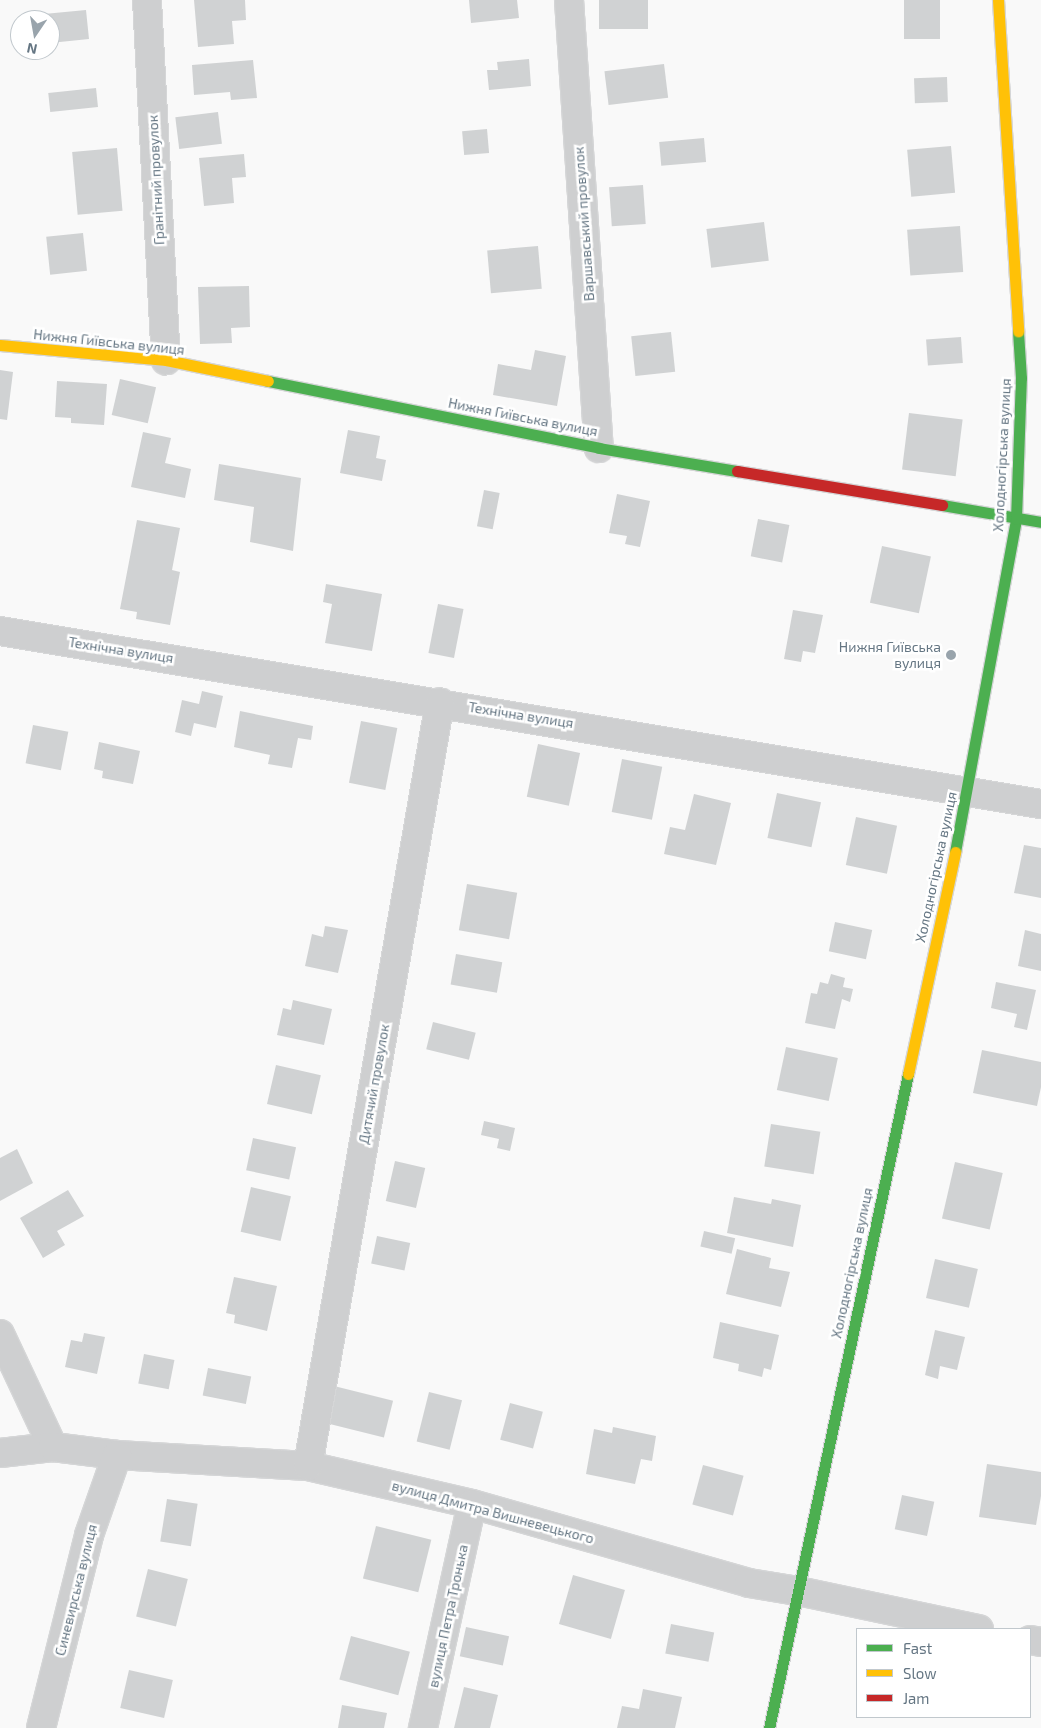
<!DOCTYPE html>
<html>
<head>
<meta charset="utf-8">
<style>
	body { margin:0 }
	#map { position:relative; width:1041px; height:1728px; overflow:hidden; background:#f9f9f9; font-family:"Exo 2",sans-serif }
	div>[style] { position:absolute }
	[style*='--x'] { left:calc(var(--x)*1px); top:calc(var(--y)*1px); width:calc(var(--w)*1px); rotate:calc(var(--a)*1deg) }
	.building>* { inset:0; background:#d0d2d3; transform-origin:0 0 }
	.roads { filter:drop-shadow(1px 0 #d5d6d7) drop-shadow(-1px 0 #d5d6d7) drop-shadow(0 1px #d5d6d7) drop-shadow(0 -1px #d5d6d7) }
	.street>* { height:28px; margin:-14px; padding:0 14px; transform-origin:14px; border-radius:14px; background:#cecfd0 }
	.fast>* { height:11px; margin:-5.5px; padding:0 5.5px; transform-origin:5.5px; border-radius:5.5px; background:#4caf50 }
	.slow>* { height:11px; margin:-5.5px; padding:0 5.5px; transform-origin:5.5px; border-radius:5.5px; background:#ffc107 }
	.jam>* { height:11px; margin:-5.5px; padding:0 5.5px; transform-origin:5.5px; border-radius:5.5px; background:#c62828 }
	.dots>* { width:14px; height:14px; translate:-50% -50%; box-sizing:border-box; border:2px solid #fff; border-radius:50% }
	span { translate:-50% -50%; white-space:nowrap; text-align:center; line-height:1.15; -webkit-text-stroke:5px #fff; paint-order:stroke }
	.street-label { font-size:14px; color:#657683 }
	.poi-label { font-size:14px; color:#657683 }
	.right { translate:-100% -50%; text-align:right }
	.legend { position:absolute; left:856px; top:1628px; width:175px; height:90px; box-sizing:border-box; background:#fff; border:1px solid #c1c8cd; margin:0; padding:6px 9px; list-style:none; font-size:15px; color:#657683 }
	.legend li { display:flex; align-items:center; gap:10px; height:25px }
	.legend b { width:25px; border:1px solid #c1c8cd }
	.north { position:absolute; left:10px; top:10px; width:50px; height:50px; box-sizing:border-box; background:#fff; border:1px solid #c1c8cd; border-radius:50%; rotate:192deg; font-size:14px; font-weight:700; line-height:20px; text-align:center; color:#657683 }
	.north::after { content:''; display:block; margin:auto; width:18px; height:22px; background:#99a4ac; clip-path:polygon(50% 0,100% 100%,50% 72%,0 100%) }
</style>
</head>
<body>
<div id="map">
	<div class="building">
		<div style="clip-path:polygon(194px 0,245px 0,246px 20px,232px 21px,234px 44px,198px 47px)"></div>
		<div style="clip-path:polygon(469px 0,517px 0,519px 18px,471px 23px)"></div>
		<div style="left:599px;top:0;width:49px;height:29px"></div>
		<div style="left:904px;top:0;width:36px;height:39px"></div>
		<div style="clip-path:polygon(86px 10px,89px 39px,50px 43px,50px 20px,44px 20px,44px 14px)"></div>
		<div style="clip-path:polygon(529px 59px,531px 86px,489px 90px,487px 70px,498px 70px,497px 62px)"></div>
		<div style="clip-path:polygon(253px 60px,257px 98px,231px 100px,230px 92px,194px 95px,192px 65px)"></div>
		<div style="left:664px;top:64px;width:34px;height:60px;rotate:83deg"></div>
		<div style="left:947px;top:77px;width:25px;height:33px;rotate:88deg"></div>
		<div style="left:96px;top:88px;width:19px;height:48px;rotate:84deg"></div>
		<div style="left:218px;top:112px;width:32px;height:43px;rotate:83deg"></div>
		<div style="left:487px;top:129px;width:24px;height:25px;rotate:85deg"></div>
		<div style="left:704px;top:138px;width:24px;height:45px;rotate:85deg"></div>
		<div style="left:951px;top:146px;width:47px;height:44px;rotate:85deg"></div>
		<div style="left:117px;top:148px;width:63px;height:45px;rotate:85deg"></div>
		<div style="clip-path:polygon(244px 154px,246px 177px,232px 178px,234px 203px,204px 206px,199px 158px)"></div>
		<div style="left:643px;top:185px;width:39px;height:34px;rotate:86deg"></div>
		<div style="left:764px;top:222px;width:39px;height:58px;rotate:83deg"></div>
		<div style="left:960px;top:226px;width:46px;height:53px;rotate:86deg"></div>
		<div style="left:83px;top:233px;width:38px;height:37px;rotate:84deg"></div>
		<div style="left:538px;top:246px;width:43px;height:51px;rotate:85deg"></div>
		<div style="clip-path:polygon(249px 286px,250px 327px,231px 328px,232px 343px,200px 344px,198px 287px)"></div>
		<div style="left:671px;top:332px;width:40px;height:40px;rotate:84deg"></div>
		<div style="left:961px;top:337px;width:26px;height:35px;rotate:86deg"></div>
		<div style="clip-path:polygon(535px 350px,566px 356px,557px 406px,493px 395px,498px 364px,531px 370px)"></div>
		<div style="clip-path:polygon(0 370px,13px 372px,7px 420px,0 419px)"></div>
		<div style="left:120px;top:379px;width:37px;height:37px;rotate:13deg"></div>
		<div style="clip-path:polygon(57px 381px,107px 384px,104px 425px,71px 423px,71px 418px,55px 417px)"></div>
		<div style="left:909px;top:413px;width:54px;height:57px;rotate:7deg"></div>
		<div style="clip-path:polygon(348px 430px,380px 436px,376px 458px,386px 460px,382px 481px,340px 473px)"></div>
		<div style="clip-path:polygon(143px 432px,171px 438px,165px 463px,191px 469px,185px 498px,131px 487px)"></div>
		<div style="clip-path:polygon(219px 464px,301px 478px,293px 551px,250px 542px,254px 507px,214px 500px)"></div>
		<div style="left:484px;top:490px;width:16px;height:37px;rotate:11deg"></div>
		<div style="clip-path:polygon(617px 494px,650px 501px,640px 547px,625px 544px,627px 536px,609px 533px)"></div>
		<div style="left:758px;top:519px;width:32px;height:38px;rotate:11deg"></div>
		<div style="clip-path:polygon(137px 520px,180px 528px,172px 570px,180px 572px,170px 625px,136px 619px,137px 612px,120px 609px)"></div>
		<div style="left:882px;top:546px;width:50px;height:58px;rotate:12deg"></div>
		<div style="clip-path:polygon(326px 584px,382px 594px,372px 651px,325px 643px,332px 604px,323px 602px)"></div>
		<div style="left:438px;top:604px;width:26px;height:50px;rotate:11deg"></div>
		<div style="clip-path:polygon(793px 610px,823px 615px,815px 653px,803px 651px,801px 662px,784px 659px)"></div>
		<div style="clip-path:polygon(202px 691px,223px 696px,216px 728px,194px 723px,191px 736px,175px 732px,182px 700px,199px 704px)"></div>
		<div style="clip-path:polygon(240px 711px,313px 726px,311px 740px,298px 738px,292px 768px,268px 764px,270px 755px,234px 747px)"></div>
		<div style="left:361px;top:721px;width:37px;height:63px;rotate:11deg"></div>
		<div style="left:33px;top:725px;width:36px;height:39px;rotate:11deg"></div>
		<div style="clip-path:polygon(99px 742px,140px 751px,133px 784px,102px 778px,103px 771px,94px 769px)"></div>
		<div style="left:538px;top:744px;width:43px;height:54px;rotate:12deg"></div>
		<div style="left:622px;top:759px;width:41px;height:54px;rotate:11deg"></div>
		<div style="left:777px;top:793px;width:45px;height:46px;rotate:12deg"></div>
		<div style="clip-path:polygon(694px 794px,731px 803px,716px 865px,664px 854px,670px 827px,685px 830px)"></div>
		<div style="left:856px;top:817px;width:42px;height:49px;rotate:12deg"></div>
		<div style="clip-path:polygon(1024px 845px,1041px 848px,1041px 898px,1014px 893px)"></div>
		<div style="left:467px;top:884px;width:51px;height:47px;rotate:10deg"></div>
		<div style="left:835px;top:922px;width:38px;height:30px;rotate:12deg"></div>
		<div style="clip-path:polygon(325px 926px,348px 930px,338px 973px,305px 966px,312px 934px,323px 937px)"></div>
		<div style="clip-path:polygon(1025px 930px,1041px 934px,1041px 971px,1018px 966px)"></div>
		<div style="left:456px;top:954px;width:47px;height:31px;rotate:10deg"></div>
		<div style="clip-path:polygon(831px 974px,845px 978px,843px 987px,853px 989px,850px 1002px,842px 999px,835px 1029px,805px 1023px,811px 993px,817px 994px,820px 982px,828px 984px)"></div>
		<div style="clip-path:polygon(996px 982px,1036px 990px,1027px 1030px,1014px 1027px,1017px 1014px,991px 1008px)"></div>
		<div style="clip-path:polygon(293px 1000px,332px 1009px,324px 1045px,277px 1035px,283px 1008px,291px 1010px)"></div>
		<div style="left:433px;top:1022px;width:44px;height:28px;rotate:14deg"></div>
		<div style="left:786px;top:1047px;width:53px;height:44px;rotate:12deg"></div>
		<div style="clip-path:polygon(982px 1050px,1041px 1062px,1041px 1087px,1037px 1106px,973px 1093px)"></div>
		<div style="left:276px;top:1065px;width:46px;height:40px;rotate:13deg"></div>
		<div style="clip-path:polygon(484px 1121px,515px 1128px,510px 1151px,497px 1148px,499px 1139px,481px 1135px)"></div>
		<div style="left:771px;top:1124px;width:50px;height:43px;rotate:9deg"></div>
		<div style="left:253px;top:1138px;width:44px;height:33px;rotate:12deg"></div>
		<div style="clip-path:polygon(17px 1149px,33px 1183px,0 1201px,0 1158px)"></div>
		<div style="left:395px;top:1161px;width:31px;height:41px;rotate:13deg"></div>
		<div style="left:955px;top:1162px;width:49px;height:58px;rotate:13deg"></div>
		<div style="left:251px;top:1187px;width:41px;height:46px;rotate:13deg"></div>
		<div style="clip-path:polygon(68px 1190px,84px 1216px,57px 1231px,65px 1245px,43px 1258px,20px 1218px)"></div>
		<div style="clip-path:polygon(734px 1197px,771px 1204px,772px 1199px,801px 1205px,793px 1247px,727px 1233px)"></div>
		<div style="left:704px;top:1231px;width:32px;height:16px;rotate:13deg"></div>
		<div style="left:377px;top:1236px;width:34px;height:28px;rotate:12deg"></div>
		<div style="clip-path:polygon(737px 1249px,771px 1258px,769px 1268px,790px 1272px,781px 1307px,726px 1294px)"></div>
		<div style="left:935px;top:1259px;width:44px;height:40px;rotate:13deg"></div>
		<div style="clip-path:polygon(234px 1277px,277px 1286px,267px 1331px,234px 1323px,235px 1315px,226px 1313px)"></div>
		<div style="clip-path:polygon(720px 1322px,779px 1335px,771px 1370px,764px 1368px,762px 1377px,738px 1371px,739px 1364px,713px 1358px)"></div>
		<div style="clip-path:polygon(935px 1330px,965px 1337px,957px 1370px,940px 1366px,938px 1379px,925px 1375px)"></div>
		<div style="clip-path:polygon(84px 1333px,105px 1337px,97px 1374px,65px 1367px,71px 1340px,82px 1342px)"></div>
		<div style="left:144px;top:1354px;width:31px;height:30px;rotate:11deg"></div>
		<div style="left:208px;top:1368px;width:44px;height:28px;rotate:11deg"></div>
		<div style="left:330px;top:1385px;width:65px;height:38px;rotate:14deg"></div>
		<div style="left:429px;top:1392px;width:34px;height:51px;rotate:14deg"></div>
		<div style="left:510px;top:1403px;width:34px;height:38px;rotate:15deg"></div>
		<div style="clip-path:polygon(613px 1427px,656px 1436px,652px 1461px,641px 1459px,635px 1484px,586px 1474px,594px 1429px,612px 1433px)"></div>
		<div style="clip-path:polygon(987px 1464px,1041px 1472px,1041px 1496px,1036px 1525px,979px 1517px)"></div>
		<div style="left:703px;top:1465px;width:42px;height:41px;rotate:15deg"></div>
		<div style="left:902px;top:1495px;width:33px;height:35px;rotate:12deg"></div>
		<div style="left:167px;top:1499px;width:31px;height:43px;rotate:9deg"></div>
		<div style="left:376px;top:1526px;width:57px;height:54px;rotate:14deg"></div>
		<div style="left:148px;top:1569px;width:41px;height:49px;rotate:14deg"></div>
		<div style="left:573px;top:1575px;width:54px;height:51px;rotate:16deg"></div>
		<div style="left:671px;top:1624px;width:44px;height:30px;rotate:11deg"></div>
		<div style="left:466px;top:1627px;width:44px;height:30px;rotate:12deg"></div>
		<div style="left:351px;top:1636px;width:61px;height:45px;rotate:15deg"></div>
		<div style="left:129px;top:1670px;width:45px;height:39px;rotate:13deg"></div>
		<div style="clip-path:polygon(464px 1687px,498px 1695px,490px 1728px,454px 1728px)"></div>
		<div style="clip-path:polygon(643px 1689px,682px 1697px,675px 1728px,617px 1728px,622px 1706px,639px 1709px)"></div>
		<div style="clip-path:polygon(342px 1705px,387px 1713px,384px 1728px,338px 1728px)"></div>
	</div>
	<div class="roads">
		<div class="street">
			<div style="--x:147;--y:0;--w:361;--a:87"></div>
			<div style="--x:569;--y:0;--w:449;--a:86.2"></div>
			<div style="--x:0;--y:631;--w:1055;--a:9.44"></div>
			<div style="--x:0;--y:1334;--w:125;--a:64.9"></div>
			<div style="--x:0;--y:1453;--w:53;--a:-6.5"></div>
			<div style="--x:53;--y:1447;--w:64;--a:7.1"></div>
			<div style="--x:117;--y:1455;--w:191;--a:3.3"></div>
			<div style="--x:308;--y:1466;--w:168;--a:13"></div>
			<div style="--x:472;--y:1504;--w:288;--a:15.9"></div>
			<div style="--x:749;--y:1583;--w:50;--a:9.3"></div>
			<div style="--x:798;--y:1591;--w:185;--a:11.9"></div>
			<div style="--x:308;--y:1466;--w:775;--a:-80.2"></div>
			<div style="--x:1030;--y:1640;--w:11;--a:10"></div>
			<div style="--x:41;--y:1728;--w:199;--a:-76"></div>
			<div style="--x:89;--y:1535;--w:85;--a:-70.7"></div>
			<div style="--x:423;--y:1728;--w:229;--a:-77.7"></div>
		</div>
		<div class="fast">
			<div style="--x:268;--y:381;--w:338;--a:11.4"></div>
			<div style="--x:599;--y:448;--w:140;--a:9.5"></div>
			<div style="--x:942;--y:505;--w:100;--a:9.7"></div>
			<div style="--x:955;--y:852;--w:339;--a:-79.6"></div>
			<div style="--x:1016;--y:519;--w:141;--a:-88"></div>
			<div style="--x:1021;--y:378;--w:47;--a:-93.7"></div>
			<div style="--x:769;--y:1728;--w:669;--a:-78"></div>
		</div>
		<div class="slow">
			<div style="--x:998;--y:0;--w:332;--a:86.5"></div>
			<div style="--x:0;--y:345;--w:167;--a:5.2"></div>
			<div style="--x:166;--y:360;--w:104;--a:11.6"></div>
			<div style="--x:908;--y:1074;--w:227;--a:-78"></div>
		</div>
		<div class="jam">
			<div style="--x:737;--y:471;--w:208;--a:9.4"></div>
		</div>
	</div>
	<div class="dots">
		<div style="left:951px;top:655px;background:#99a4ac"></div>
	</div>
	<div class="street-label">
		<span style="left:156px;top:180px;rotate:-93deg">Гранітний провулок</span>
		<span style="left:584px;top:224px;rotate:-94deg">Варшавський провулок</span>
		<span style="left:109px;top:342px;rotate:6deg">Нижня Гиївська вулиця</span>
		<span style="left:523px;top:417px;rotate:11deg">Нижня Гиївська вулиця</span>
		<span style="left:1002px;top:455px;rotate:-87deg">Холодногірська вулиця</span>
		<span style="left:121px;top:650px;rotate:9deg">Технічна вулиця</span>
		<span style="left:521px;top:715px;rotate:9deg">Технічна вулиця</span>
		<span style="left:936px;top:867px;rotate:-78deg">Холодногірська вулиця</span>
		<span style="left:374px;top:1084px;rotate:-80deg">Дитячий провулок</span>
		<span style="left:852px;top:1263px;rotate:-78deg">Холодногірська вулиця</span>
		<span style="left:493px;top:1512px;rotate:15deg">вулиця Дмитра Вишневецького</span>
		<span style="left:76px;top:1590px;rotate:-76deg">Синевирська вулиця</span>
		<span style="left:448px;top:1616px;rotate:-78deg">вулиця Петра Тронька</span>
	</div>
	<div class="poi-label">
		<span class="right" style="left:941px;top:655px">Нижня Гиївська<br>вулиця</span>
	</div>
	<ul class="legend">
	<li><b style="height:6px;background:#4caf50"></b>Fast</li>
	<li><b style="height:6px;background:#ffc107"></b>Slow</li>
	<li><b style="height:6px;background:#c62828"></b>Jam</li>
	</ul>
	<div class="north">N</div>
</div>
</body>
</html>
